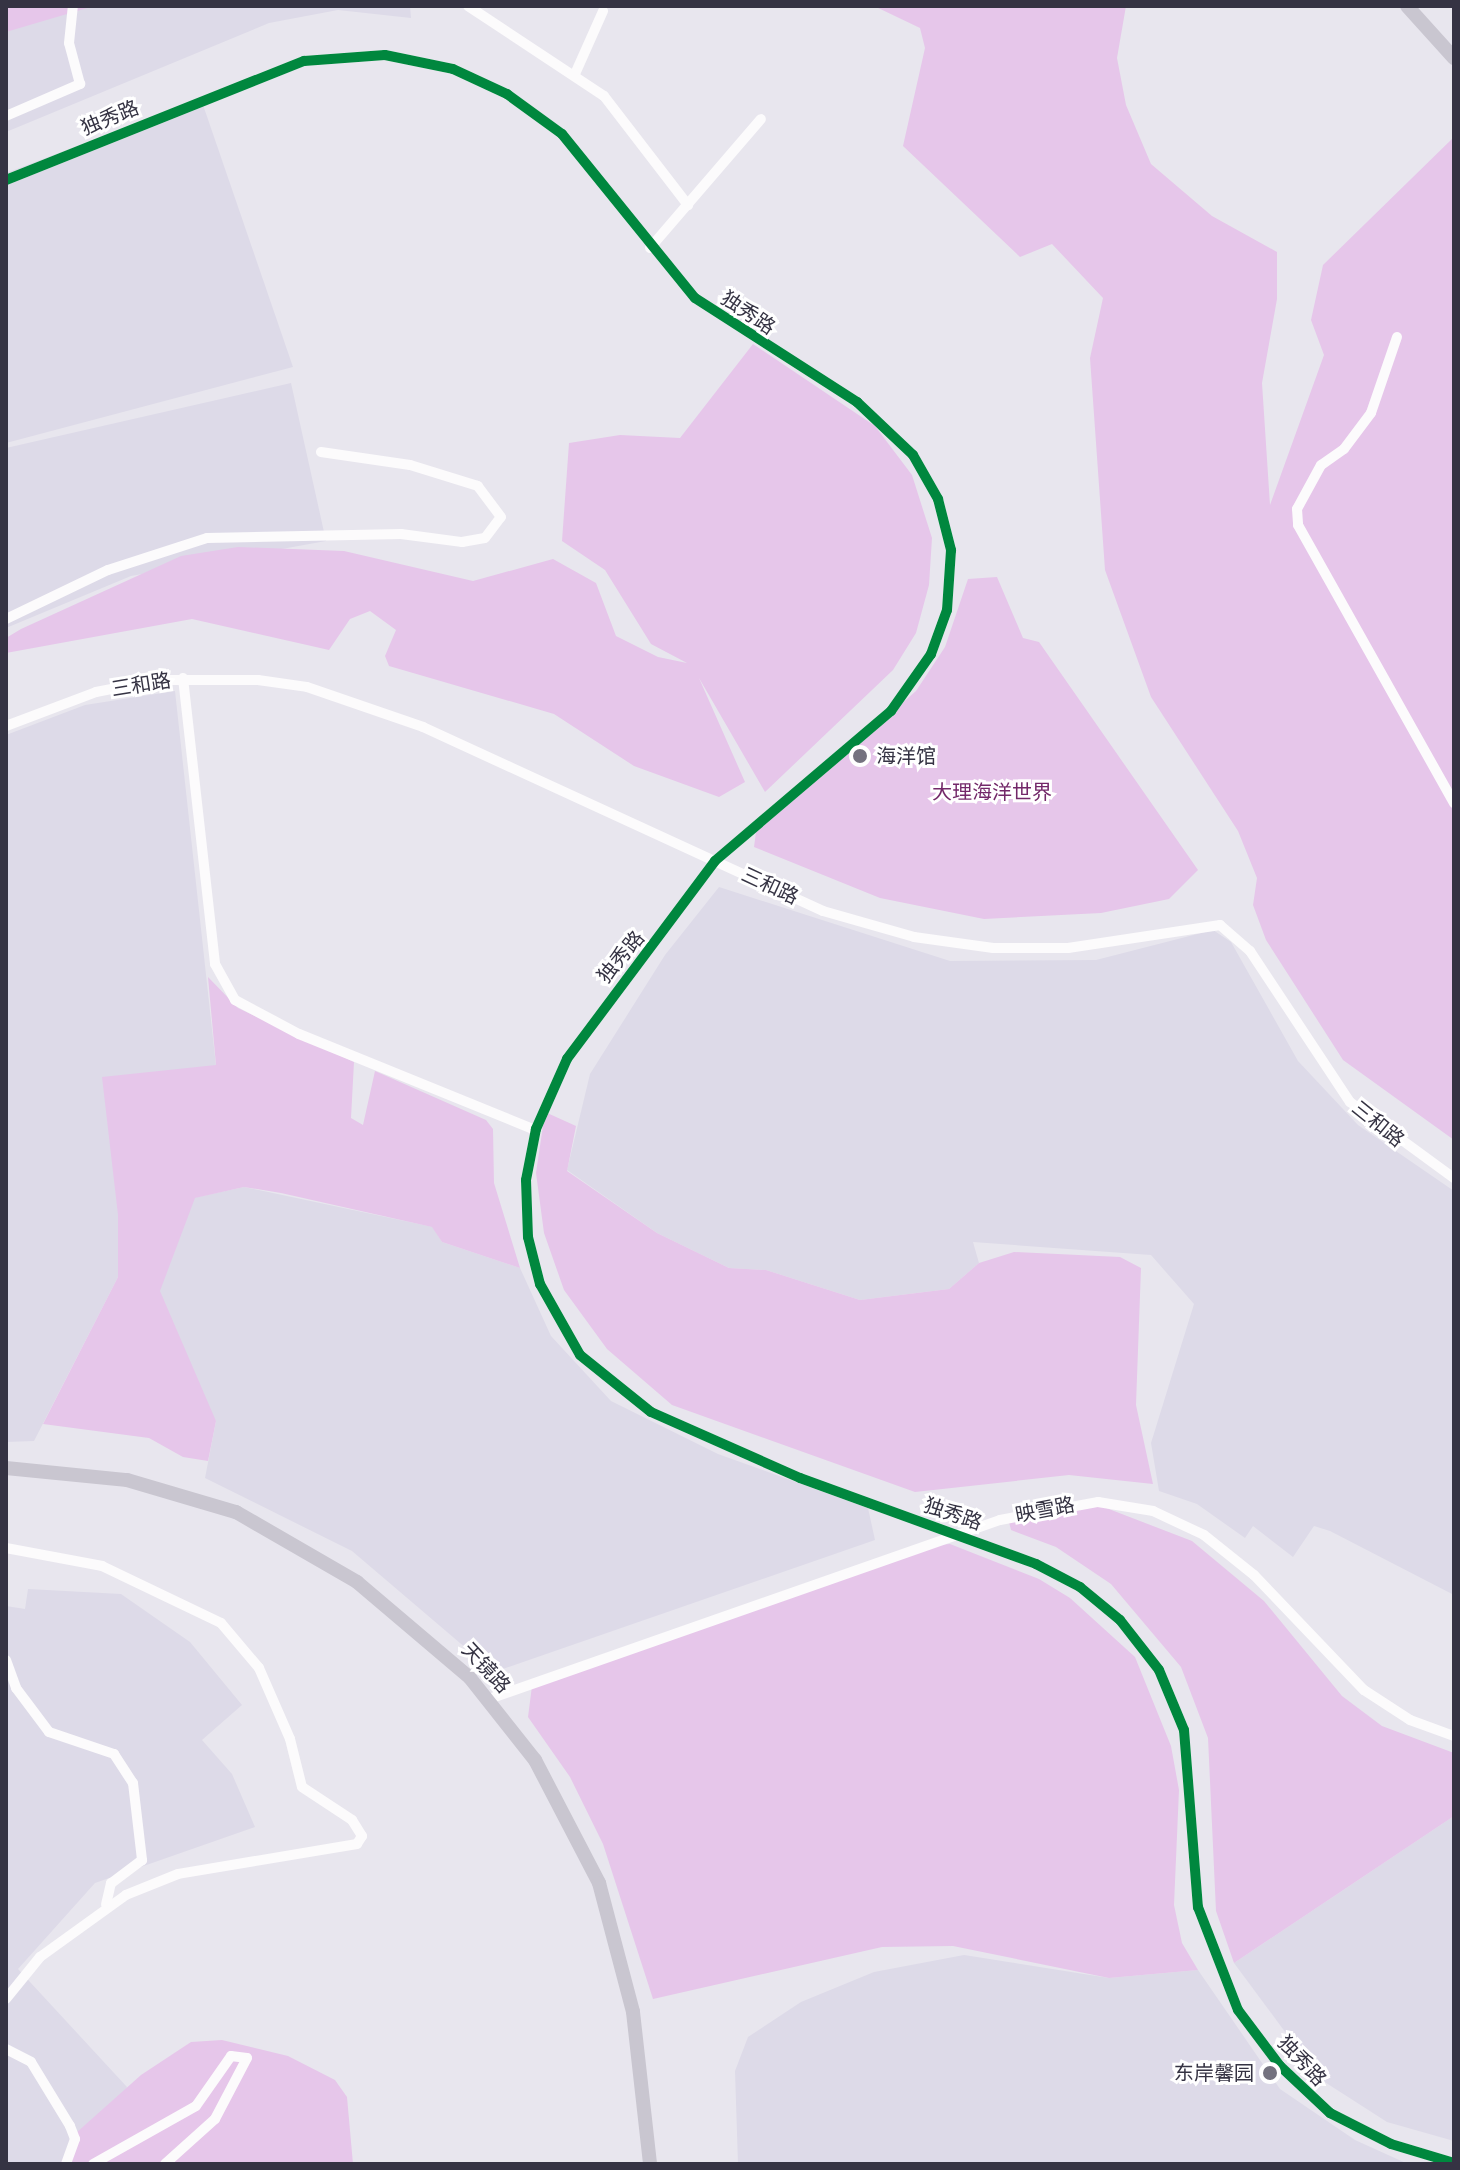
<!DOCTYPE html>
<html>
<head>
<meta charset="utf-8">
<style>
	body { margin:0 }
	#map { position:relative; width:1460px; height:2170px; overflow:hidden; background:#e8e6ee; font-family:"DM Sans","Noto Sans SC",sans-serif }
	div>[style] { position:absolute }
	[style*='--x'] { left:calc(var(--x)*1px); top:calc(var(--y)*1px); width:calc(var(--w)*1px); rotate:calc(var(--a)*1deg) }
	.residential>* { inset:0; background:#dddae8 }
	.green>* { inset:0; background:#e6c6ea }
	.street>* { height:10px; margin:-5px; padding:0 5px; transform-origin:5px; border-radius:5px; background:#fcfbfc }
	.secondary>* { height:14px; margin:-7px; padding:0 7px; transform-origin:7px; border-radius:7px; background:#c9c6d0 }
	.cycleway>* { height:10px; margin:-5px; padding:0 5px; transform-origin:5px; border-radius:5px; background:#00873e }
	.dots>* { width:22px; height:22px; translate:-50% -50%; box-sizing:border-box; border:4px solid #fff; border-radius:50% }
	span { translate:-50% -50%; white-space:nowrap; text-align:center; line-height:1.15; -webkit-text-stroke:6px #fff; paint-order:stroke }
	.street-label { font-size:20px; color:#353343 }
	.poi-label { font-size:20px; color:#353343 }
	.left { translate:0 -50%; text-align:left }
	.right { translate:-100% -50%; text-align:right }
	.park-label { font-size:20px; color:#732869 }
	.frame { position:absolute; inset:0; border:8px solid #353343; pointer-events:none }
</style>
</head>
<body>
<div id="map">
	<div class="residential">
		<div style="clip-path:polygon(6px 6px,410px 6px,411px 18px,338px 10px,269px 23px,6px 132px)"></div>
		<div style="clip-path:polygon(201px 99px,293px 367px,6px 443px,6px 173px)"></div>
		<div style="clip-path:polygon(291px 383px,326px 541px,131px 576px,6px 628px,6px 448px)"></div>
		<div style="clip-path:polygon(175px 691px,216px 1066px,119px 1214px,244px 1187px,433px 1227px,442px 1242px,520px 1268px,551px 1336px,611px 1401px,718px 1454px,868px 1508px,875px 1540px,494px 1672px,352px 1551px,205px 1478px,216px 1421px,118px 1277px,34px 1441px,6px 1442px,6px 735px,85px 705px)"></div>
		<div style="clip-path:polygon(719px 887px,950px 961px,1096px 960px,1213px 930px,1231px 942px,1298px 1061px,1358px 1125px,1454px 1191px,1454px 1595px,1330px 1531px,1314px 1526px,1293px 1557px,1253px 1526px,1245px 1538px,1197px 1504px,1159px 1491px,1151px 1443px,1194px 1304px,1151px 1255px,973px 1242px,979px 1263px,949px 1289px,860px 1300px,766px 1270px,729px 1268px,657px 1233px,567px 1170px,590px 1074px,665px 955px)"></div>
		<div style="clip-path:polygon(28px 1589px,121px 1594px,190px 1642px,242px 1705px,202px 1740px,232px 1774px,255px 1827px,95px 1883px,18px 1969px,127px 2087px,88px 2164px,6px 2164px,6px 1606px,25px 1609px)"></div>
		<div style="clip-path:polygon(1454px 1816px,1454px 2141px,1387px 2122px,1320px 2079px,1234px 1963px)"></div>
		<div style="clip-path:polygon(964px 1955px,1109px 1978px,1198px 1970px,1280px 2089px,1355px 2140px,1408px 2164px,738px 2164px,735px 2071px,748px 2037px,801px 2002px,874px 1972px)"></div>
	</div>
	<div class="green">
		<div style="clip-path:polygon(6px 6px,94px 6px,6px 32px)"></div>
		<div style="clip-path:polygon(874px 6px,1126px 6px,1117px 58px,1126px 105px,1151px 164px,1212px 216px,1277px 252px,1277px 299px,1262px 383px,1270px 505px,1324px 355px,1311px 320px,1323px 265px,1454px 137px,1454px 1140px,1343px 1060px,1266px 940px,1253px 905px,1257px 878px,1238px 831px,1151px 697px,1105px 570px,1090px 358px,1103px 298px,1052px 244px,1020px 257px,903px 146px,925px 48px,920px 28px)"></div>
		<div style="clip-path:polygon(753px 344px,875px 426px,912px 475px,932px 538px,929px 585px,916px 633px,893px 670px,765px 792px,699px 678px,745px 782px,719px 797px,634px 766px,554px 714px,389px 666px,385px 656px,396px 630px,370px 611px,350px 619px,329px 650px,192px 619px,6px 653px,6px 638px,21px 629px,181px 556px,238px 547px,344px 551px,473px 581px,553px 559px,596px 583px,616px 636px,658px 657px,687px 663px,651px 644px,605px 570px,562px 541px,569px 443px,620px 435px,680px 438px)"></div>
		<div style="clip-path:polygon(997px 577px,1023px 638px,1039px 642px,1198px 870px,1169px 899px,1101px 913px,984px 919px,880px 898px,754px 847px,756px 832px,916px 691px,945px 647px,968px 579px)"></div>
		<div style="clip-path:polygon(208px 977px,238px 1008px,354px 1062px,351px 1118px,363px 1125px,375px 1071px,486px 1120px,493px 1129px,494px 1183px,520px 1268px,442px 1242px,432px 1227px,281px 1193px,244px 1187px,195px 1198px,160px 1291px,216px 1421px,208px 1461px,183px 1457px,149px 1438px,43px 1424px,118px 1277px,118px 1215px,102px 1077px,216px 1065px)"></div>
		<div style="clip-path:polygon(545px 1112px,576px 1126px,567px 1171px,657px 1233px,729px 1268px,766px 1270px,860px 1300px,949px 1289px,979px 1263px,1014px 1252px,1120px 1257px,1141px 1268px,1136px 1405px,1153px 1484px,1069px 1475px,915px 1492px,672px 1405px,607px 1349px,564px 1290px,544px 1233px,536px 1173px)"></div>
		<div style="clip-path:polygon(1101px 1506px,1192px 1541px,1264px 1601px,1342px 1696px,1382px 1726px,1454px 1753px,1454px 1816px,1234px 1963px,1216px 1911px,1208px 1738px,1181px 1667px,1111px 1584px,1056px 1547px,1011px 1530px,1009px 1522px)"></div>
		<div style="clip-path:polygon(950px 1544px,1039px 1579px,1070px 1598px,1135px 1657px,1171px 1746px,1179px 1790px,1174px 1905px,1182px 1943px,1198px 1970px,1109px 1978px,953px 1946px,882px 1947px,653px 1999px,603px 1844px,570px 1777px,528px 1717px,532px 1686px,910px 1547px)"></div>
		<div style="clip-path:polygon(222px 2040px,288px 2056px,335px 2080px,347px 2097px,353px 2164px,60px 2164px,76px 2133px,141px 2075px,191px 2042px)"></div>
	</div>
	<div class="street">
		<div style="--x:468;--y:6;--w:163;--a:33.5"></div>
		<div style="--x:604;--y:96;--w:138;--a:52.4"></div>
		<div style="--x:575;--y:74;--w:69;--a:-66"></div>
		<div style="--x:6;--y:116;--w:81;--a:-23.4"></div>
		<div style="--x:80;--y:84;--w:42;--a:-105"></div>
		<div style="--x:69;--y:43;--w:37;--a:-84"></div>
		<div style="--x:6;--y:180;--w:321;--a:-21.8"></div>
		<div style="--x:304;--y:61;--w:81;--a:-4.2"></div>
		<div style="--x:385;--y:55;--w:69;--a:11.6"></div>
		<div style="--x:453;--y:69;--w:60;--a:24.8"></div>
		<div style="--x:507;--y:94;--w:68;--a:36"></div>
		<div style="--x:562;--y:134;--w:211;--a:51"></div>
		<div style="--x:695;--y:298;--w:193;--a:32.7"></div>
		<div style="--x:857;--y:402;--w:77;--a:43.4"></div>
		<div style="--x:913;--y:455;--w:51;--a:60.4"></div>
		<div style="--x:938;--y:499;--w:53;--a:75.7"></div>
		<div style="--x:951;--y:550;--w:60;--a:93.8"></div>
		<div style="--x:947;--y:610;--w:47;--a:110"></div>
		<div style="--x:931;--y:654;--w:70;--a:125.1"></div>
		<div style="--x:891;--y:711;--w:231;--a:139.6"></div>
		<div style="--x:715;--y:861;--w:247;--a:126.8"></div>
		<div style="--x:567;--y:1059;--w:77;--a:113.9"></div>
		<div style="--x:536;--y:1129;--w:52;--a:101.1"></div>
		<div style="--x:526;--y:1180;--w:57;--a:88"></div>
		<div style="--x:528;--y:1237;--w:49;--a:75.7"></div>
		<div style="--x:540;--y:1284;--w:81;--a:60.6"></div>
		<div style="--x:580;--y:1355;--w:91;--a:38.8"></div>
		<div style="--x:651;--y:1412;--w:163;--a:23.9"></div>
		<div style="--x:800;--y:1478;--w:251;--a:20"></div>
		<div style="--x:1036;--y:1564;--w:50;--a:27.6"></div>
		<div style="--x:1080;--y:1587;--w:52;--a:39.5"></div>
		<div style="--x:1120;--y:1620;--w:63;--a:52"></div>
		<div style="--x:1159;--y:1670;--w:65;--a:67.4"></div>
		<div style="--x:1184;--y:1730;--w:178;--a:85.5"></div>
		<div style="--x:1198;--y:1907;--w:110;--a:68.8"></div>
		<div style="--x:1238;--y:2010;--w:70;--a:53.1"></div>
		<div style="--x:1280;--y:2066;--w:69;--a:43.2"></div>
		<div style="--x:1330;--y:2113;--w:68;--a:26.9"></div>
		<div style="--x:1391;--y:2144;--w:66;--a:16.8"></div>
		<div style="--x:650;--y:248;--w:170;--a:-49.3"></div>
		<div style="--x:1397;--y:337;--w:80;--a:108.9"></div>
		<div style="--x:1371;--y:413;--w:45;--a:126.9"></div>
		<div style="--x:1344;--y:449;--w:28;--a:145"></div>
		<div style="--x:1321;--y:465;--w:50;--a:118.6"></div>
		<div style="--x:1297;--y:509;--w:16;--a:86"></div>
		<div style="--x:1298;--y:525;--w:319;--a:60.7"></div>
		<div style="--x:6;--y:619;--w:113;--a:-25.7"></div>
		<div style="--x:108;--y:570;--w:104;--a:-17.9"></div>
		<div style="--x:207;--y:538;--w:194;--a:-1.2"></div>
		<div style="--x:401;--y:534;--w:62;--a:7.5"></div>
		<div style="--x:462;--y:542;--w:23;--a:-10"></div>
		<div style="--x:485;--y:538;--w:26;--a:-53"></div>
		<div style="--x:501;--y:517;--w:39;--a:-127"></div>
		<div style="--x:478;--y:486;--w:71;--a:-162.8"></div>
		<div style="--x:410;--y:465;--w:90;--a:-171.7"></div>
		<div style="--x:183;--y:678;--w:288;--a:83.6"></div>
		<div style="--x:215;--y:964;--w:41;--a:60.9"></div>
		<div style="--x:235;--y:1000;--w:72;--a:28"></div>
		<div style="--x:299;--y:1034;--w:256;--a:22.1"></div>
		<div style="--x:6;--y:726;--w:96;--a:-20.7"></div>
		<div style="--x:96;--y:692;--w:62;--a:-11.1"></div>
		<div style="--x:157;--y:680;--w:101;--a:0"></div>
		<div style="--x:258;--y:680;--w:49;--a:8.1"></div>
		<div style="--x:307;--y:687;--w:123;--a:19"></div>
		<div style="--x:423;--y:727;--w:440;--a:24.7"></div>
		<div style="--x:823;--y:911;--w:95;--a:15.9"></div>
		<div style="--x:914;--y:937;--w:80;--a:7.9"></div>
		<div style="--x:993;--y:948;--w:75;--a:0"></div>
		<div style="--x:1068;--y:948;--w:154;--a:-8.6"></div>
		<div style="--x:1220;--y:925;--w:40;--a:41"></div>
		<div style="--x:1250;--y:951;--w:181;--a:56.5"></div>
		<div style="--x:1350;--y:1102;--w:129;--a:36.2"></div>
		<div style="--x:6;--y:1548;--w:98;--a:10.6"></div>
		<div style="--x:102;--y:1566;--w:132;--a:25.6"></div>
		<div style="--x:221;--y:1623;--w:59;--a:49.8"></div>
		<div style="--x:259;--y:1668;--w:77;--a:66.4"></div>
		<div style="--x:290;--y:1739;--w:49;--a:76"></div>
		<div style="--x:302;--y:1787;--w:60;--a:33.4"></div>
		<div style="--x:352;--y:1820;--w:19;--a:58"></div>
		<div style="--x:362;--y:1836;--w:9;--a:122"></div>
		<div style="--x:357;--y:1844;--w:181;--a:170.5"></div>
		<div style="--x:178;--y:1874;--w:56;--a:158"></div>
		<div style="--x:126;--y:1895;--w:106;--a:144.2"></div>
		<div style="--x:40;--y:1957;--w:54;--a:129"></div>
		<div style="--x:6;--y:1660;--w:30;--a:70"></div>
		<div style="--x:16;--y:1688;--w:55;--a:53.1"></div>
		<div style="--x:49;--y:1732;--w:69;--a:18.7"></div>
		<div style="--x:114;--y:1754;--w:35;--a:57"></div>
		<div style="--x:133;--y:1783;--w:78;--a:83.3"></div>
		<div style="--x:142;--y:1860;--w:39;--a:143"></div>
		<div style="--x:111;--y:1883;--w:22;--a:103"></div>
		<div style="--x:489;--y:1699;--w:541;--a:-19.31"></div>
		<div style="--x:1000;--y:1520;--w:100;--a:-10.4"></div>
		<div style="--x:1098;--y:1502;--w:56;--a:9.3"></div>
		<div style="--x:1153;--y:1511;--w:56;--a:25.2"></div>
		<div style="--x:1204;--y:1535;--w:64;--a:38.7"></div>
		<div style="--x:1254;--y:1575;--w:159;--a:46.3"></div>
		<div style="--x:1364;--y:1690;--w:55;--a:33.1"></div>
		<div style="--x:1410;--y:1720;--w:47;--a:20"></div>
		<div style="--x:6;--y:2049;--w:28;--a:27"></div>
		<div style="--x:31;--y:2062;--w:75;--a:58.6"></div>
		<div style="--x:70;--y:2126;--w:14;--a:69"></div>
		<div style="--x:75;--y:2139;--w:27;--a:110"></div>
		<div style="--x:93;--y:2164;--w:118;--a:-29.4"></div>
		<div style="--x:196;--y:2106;--w:61;--a:-55"></div>
		<div style="--x:231;--y:2056;--w:16;--a:7"></div>
		<div style="--x:247;--y:2058;--w:69;--a:117.7"></div>
		<div style="--x:215;--y:2119;--w:67;--a:138"></div>
	</div>
	<div class="secondary">
		<div style="--x:1407;--y:6;--w:70;--a:47.9"></div>
		<div style="--x:6;--y:1468;--w:122;--a:5.7"></div>
		<div style="--x:127;--y:1480;--w:114;--a:16.4"></div>
		<div style="--x:236;--y:1512;--w:140;--a:30"></div>
		<div style="--x:357;--y:1582;--w:148;--a:40.3"></div>
		<div style="--x:470;--y:1678;--w:105;--a:51.6"></div>
		<div style="--x:535;--y:1760;--w:139;--a:62.5"></div>
		<div style="--x:599;--y:1883;--w:133;--a:75.2"></div>
		<div style="--x:633;--y:2012;--w:153;--a:83.6"></div>
	</div>
	<div class="cycleway">
		<div style="--x:6;--y:180;--w:321;--a:-21.8"></div>
		<div style="--x:304;--y:61;--w:81;--a:-4.2"></div>
		<div style="--x:385;--y:55;--w:69;--a:11.6"></div>
		<div style="--x:453;--y:69;--w:60;--a:24.8"></div>
		<div style="--x:507;--y:94;--w:68;--a:36"></div>
		<div style="--x:562;--y:134;--w:211;--a:51"></div>
		<div style="--x:695;--y:298;--w:193;--a:32.7"></div>
		<div style="--x:857;--y:402;--w:77;--a:43.4"></div>
		<div style="--x:913;--y:455;--w:51;--a:60.4"></div>
		<div style="--x:938;--y:499;--w:53;--a:75.7"></div>
		<div style="--x:951;--y:550;--w:60;--a:93.8"></div>
		<div style="--x:947;--y:610;--w:47;--a:110"></div>
		<div style="--x:931;--y:654;--w:70;--a:125.1"></div>
		<div style="--x:891;--y:711;--w:231;--a:139.6"></div>
		<div style="--x:715;--y:861;--w:247;--a:126.8"></div>
		<div style="--x:567;--y:1059;--w:77;--a:113.9"></div>
		<div style="--x:536;--y:1129;--w:52;--a:101.1"></div>
		<div style="--x:526;--y:1180;--w:57;--a:88"></div>
		<div style="--x:528;--y:1237;--w:49;--a:75.7"></div>
		<div style="--x:540;--y:1284;--w:81;--a:60.6"></div>
		<div style="--x:580;--y:1355;--w:91;--a:38.8"></div>
		<div style="--x:651;--y:1412;--w:163;--a:23.9"></div>
		<div style="--x:800;--y:1478;--w:251;--a:20"></div>
		<div style="--x:1036;--y:1564;--w:50;--a:27.6"></div>
		<div style="--x:1080;--y:1587;--w:52;--a:39.5"></div>
		<div style="--x:1120;--y:1620;--w:63;--a:52"></div>
		<div style="--x:1159;--y:1670;--w:65;--a:67.4"></div>
		<div style="--x:1184;--y:1730;--w:178;--a:85.5"></div>
		<div style="--x:1198;--y:1907;--w:110;--a:68.8"></div>
		<div style="--x:1238;--y:2010;--w:70;--a:53.1"></div>
		<div style="--x:1280;--y:2066;--w:69;--a:43.2"></div>
		<div style="--x:1330;--y:2113;--w:68;--a:26.9"></div>
		<div style="--x:1391;--y:2144;--w:66;--a:16.8"></div>
	</div>
	<div class="dots">
		<div style="left:860px;top:756px;background:#74727f"></div>
		<div style="left:1270px;top:2073px;background:#74727f"></div>
	</div>
	<div class="street-label">
		<span style="left:110px;top:118px;rotate:-22deg">独秀路</span>
		<span style="left:748px;top:313px;rotate:34deg">独秀路</span>
		<span style="left:141px;top:685px;rotate:-9deg">三和路</span>
		<span style="left:770px;top:886px;rotate:25deg">三和路</span>
		<span style="left:621px;top:957px;rotate:-50deg">独秀路</span>
		<span style="left:1378px;top:1124px;rotate:39deg">三和路</span>
		<span style="left:1045px;top:1510px;rotate:-11deg">映雪路</span>
		<span style="left:953px;top:1514px;rotate:19deg">独秀路</span>
		<span style="left:486px;top:1668px;rotate:47deg">天镜路</span>
		<span style="left:1302px;top:2061px;rotate:47deg">独秀路</span>
	</div>
	<div class="poi-label">
		<span class="left" style="left:876px;top:756px">海洋馆</span>
		<span class="right" style="left:1254px;top:2073px">东岸馨园</span>
	</div>
	<div class="park-label">
		<span style="left:992px;top:792px">大理海洋世界</span>
	</div>
	<div class="frame"></div>
</div>
</body>
</html>
